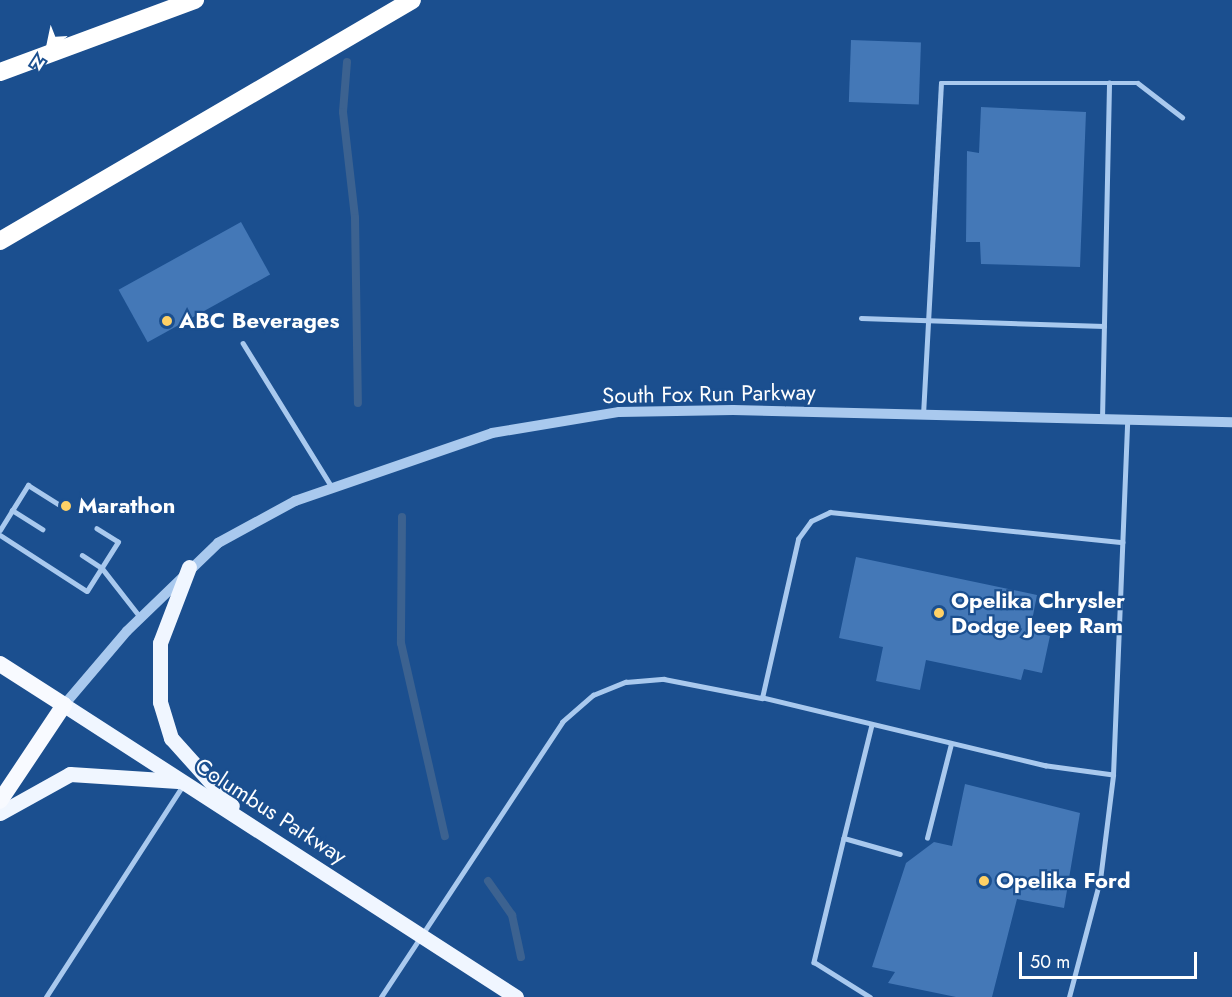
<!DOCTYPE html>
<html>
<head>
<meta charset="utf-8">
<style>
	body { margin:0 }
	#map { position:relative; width:1232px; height:997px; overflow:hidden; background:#1b4f8f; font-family:Jost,sans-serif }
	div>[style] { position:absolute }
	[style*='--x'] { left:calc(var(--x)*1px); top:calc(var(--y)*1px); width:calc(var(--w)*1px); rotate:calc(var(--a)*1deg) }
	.stream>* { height:8px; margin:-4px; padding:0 4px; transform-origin:4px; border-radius:4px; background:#3c6290 }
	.building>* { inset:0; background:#4478b7; transform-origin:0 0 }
	.service>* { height:4.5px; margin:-2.25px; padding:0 2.25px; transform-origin:2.25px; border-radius:2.25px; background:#a9c9ee }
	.tertiary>* { height:10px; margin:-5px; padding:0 5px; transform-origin:5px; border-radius:5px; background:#a9c9ee }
	.primary>* { height:15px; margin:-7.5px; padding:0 7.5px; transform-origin:7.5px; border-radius:7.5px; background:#f0f6ff }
	.trunk>* { height:16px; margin:-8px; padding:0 8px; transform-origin:8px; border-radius:8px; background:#f8faff }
	.motorway>* { height:18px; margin:-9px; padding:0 9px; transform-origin:9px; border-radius:9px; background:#fff }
	.dots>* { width:16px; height:16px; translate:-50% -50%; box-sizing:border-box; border:3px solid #1b4f8f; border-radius:50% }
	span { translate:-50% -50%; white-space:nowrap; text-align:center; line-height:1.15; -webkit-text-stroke:4.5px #1b4f8f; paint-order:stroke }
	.poi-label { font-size:22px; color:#fff; font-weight:700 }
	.left { translate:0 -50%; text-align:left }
	.street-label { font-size:22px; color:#fff }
	.north { position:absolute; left:18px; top:18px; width:60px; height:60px; -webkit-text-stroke:4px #1b4f8f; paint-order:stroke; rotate:213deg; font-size:16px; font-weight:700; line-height:24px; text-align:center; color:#fff }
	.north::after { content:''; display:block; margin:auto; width:21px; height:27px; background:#fff; clip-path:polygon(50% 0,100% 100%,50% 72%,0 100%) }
	.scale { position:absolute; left:1019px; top:952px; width:178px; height:27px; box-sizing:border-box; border:3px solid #fff; border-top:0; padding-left:8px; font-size:18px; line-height:21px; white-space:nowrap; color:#fff; -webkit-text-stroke:4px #1b4f8f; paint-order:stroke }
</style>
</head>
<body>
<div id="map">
	<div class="stream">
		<div style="--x:347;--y:62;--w:50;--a:94.6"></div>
		<div style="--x:343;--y:112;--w:107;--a:83.5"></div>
		<div style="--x:355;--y:218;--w:185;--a:89.1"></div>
		<div style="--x:402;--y:517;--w:126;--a:90.5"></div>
		<div style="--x:401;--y:643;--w:198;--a:77.2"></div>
		<div style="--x:488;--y:881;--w:42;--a:54.8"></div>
		<div style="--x:512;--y:915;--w:43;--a:77.9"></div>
	</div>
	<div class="building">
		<div style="left:851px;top:40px;width:70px;height:62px;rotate:2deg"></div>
		<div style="clip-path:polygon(981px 107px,1086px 112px,1080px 267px,981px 264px,980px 242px,966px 242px,967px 151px,979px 153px)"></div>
		<div style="left:241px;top:222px;width:60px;height:140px;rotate:61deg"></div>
		<div style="clip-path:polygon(856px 557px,1037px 595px,1030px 631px,1050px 636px,1042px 673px,1024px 669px,1021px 680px,926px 660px,920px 690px,876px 681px,883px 647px,839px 638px)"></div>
		<div style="clip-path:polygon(965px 784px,1080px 813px,1064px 908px,1017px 899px,992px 997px,956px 997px,888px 983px,895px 972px,872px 967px,906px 863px,934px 842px,952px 846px)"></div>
	</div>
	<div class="service">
		<div style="--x:861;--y:318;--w:243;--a:1.9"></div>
		<div style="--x:243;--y:343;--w:169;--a:58.3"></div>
		<div style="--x:923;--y:415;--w:332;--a:-86.9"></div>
		<div style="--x:941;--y:83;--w:197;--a:0"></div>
		<div style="--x:1138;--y:83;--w:56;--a:37.7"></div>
		<div style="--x:1102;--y:419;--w:336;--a:-88.8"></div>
		<div style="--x:12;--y:510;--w:36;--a:32"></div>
		<div style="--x:0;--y:530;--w:53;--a:-58.1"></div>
		<div style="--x:28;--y:485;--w:36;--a:32"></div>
		<div style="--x:0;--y:535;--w:103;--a:32.8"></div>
		<div style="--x:87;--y:591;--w:58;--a:-57.7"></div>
		<div style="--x:118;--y:542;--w:25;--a:-148"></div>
		<div style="--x:82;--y:555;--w:24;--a:33"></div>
		<div style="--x:102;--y:568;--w:63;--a:52"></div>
		<div style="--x:872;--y:725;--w:116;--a:103.9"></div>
		<div style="--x:844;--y:838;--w:58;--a:15.9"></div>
		<div style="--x:1113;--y:775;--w:68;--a:-172.3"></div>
		<div style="--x:1046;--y:766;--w:292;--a:-166.5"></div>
		<div style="--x:762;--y:698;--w:163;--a:-77.2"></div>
		<div style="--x:798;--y:539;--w:22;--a:-54"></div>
		<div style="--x:811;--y:521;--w:21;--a:-25"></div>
		<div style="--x:830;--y:512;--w:294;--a:5.9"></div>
		<div style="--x:844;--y:838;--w:128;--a:103.6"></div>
		<div style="--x:814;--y:962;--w:66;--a:32"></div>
		<div style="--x:927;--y:838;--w:97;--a:-75.7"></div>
		<div style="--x:46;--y:997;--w:252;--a:-57.1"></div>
		<div style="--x:381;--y:997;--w:329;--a:-56.6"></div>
		<div style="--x:562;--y:722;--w:41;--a:-41.1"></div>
		<div style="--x:593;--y:695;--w:35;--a:-22"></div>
		<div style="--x:626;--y:682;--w:38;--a:-5"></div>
		<div style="--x:664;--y:679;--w:100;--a:11"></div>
		<div style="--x:1069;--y:997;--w:121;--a:-75.2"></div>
		<div style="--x:1100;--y:880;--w:106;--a:-82.9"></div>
		<div style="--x:1113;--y:775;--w:355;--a:-87.7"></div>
	</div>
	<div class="tertiary">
		<div style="--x:64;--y:705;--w:97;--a:-49.6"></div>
		<div style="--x:127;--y:631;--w:127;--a:-44"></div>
		<div style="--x:218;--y:543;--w:88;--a:-28.6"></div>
		<div style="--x:295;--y:501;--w:208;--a:-19"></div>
		<div style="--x:492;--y:433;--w:129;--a:-9.4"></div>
		<div style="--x:619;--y:412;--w:114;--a:-1"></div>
		<div style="--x:733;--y:410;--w:499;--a:1.4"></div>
	</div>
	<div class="primary">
		<div style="--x:189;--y:567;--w:81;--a:110.9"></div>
		<div style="--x:160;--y:643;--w:59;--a:90"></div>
		<div style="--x:160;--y:702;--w:38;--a:73"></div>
		<div style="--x:171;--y:738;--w:91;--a:48.1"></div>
		<div style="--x:64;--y:705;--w:538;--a:32.86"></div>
		<div style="--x:0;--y:813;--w:80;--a:-29.1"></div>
		<div style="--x:70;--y:774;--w:108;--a:3.7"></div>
	</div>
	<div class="trunk">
		<div style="--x:0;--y:664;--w:76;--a:32.6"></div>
		<div style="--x:64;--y:705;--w:115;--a:123.7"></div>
	</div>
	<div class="motorway">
		<div style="--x:0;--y:72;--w:208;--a:-20.3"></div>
		<div style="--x:0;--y:241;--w:477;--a:-30.3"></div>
	</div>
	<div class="dots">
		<div style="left:167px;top:321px;background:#ffd166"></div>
		<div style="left:66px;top:506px;background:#ffd166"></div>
		<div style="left:939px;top:613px;background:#ffd166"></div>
		<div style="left:984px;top:881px;background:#ffd166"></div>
	</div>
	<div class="poi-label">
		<span class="left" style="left:179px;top:321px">ABC Beverages</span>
		<span class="left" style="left:78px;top:506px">Marathon</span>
		<span class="left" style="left:951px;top:613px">Opelika Chrysler<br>Dodge Jeep Ram</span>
		<span class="left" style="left:996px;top:881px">Opelika Ford</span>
	</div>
	<div class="street-label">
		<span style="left:709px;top:394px;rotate:-1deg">South Fox Run Parkway</span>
		<span style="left:271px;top:811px;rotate:33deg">Columbus Parkway</span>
	</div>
	<div class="north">N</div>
	<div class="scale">50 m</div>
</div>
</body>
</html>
